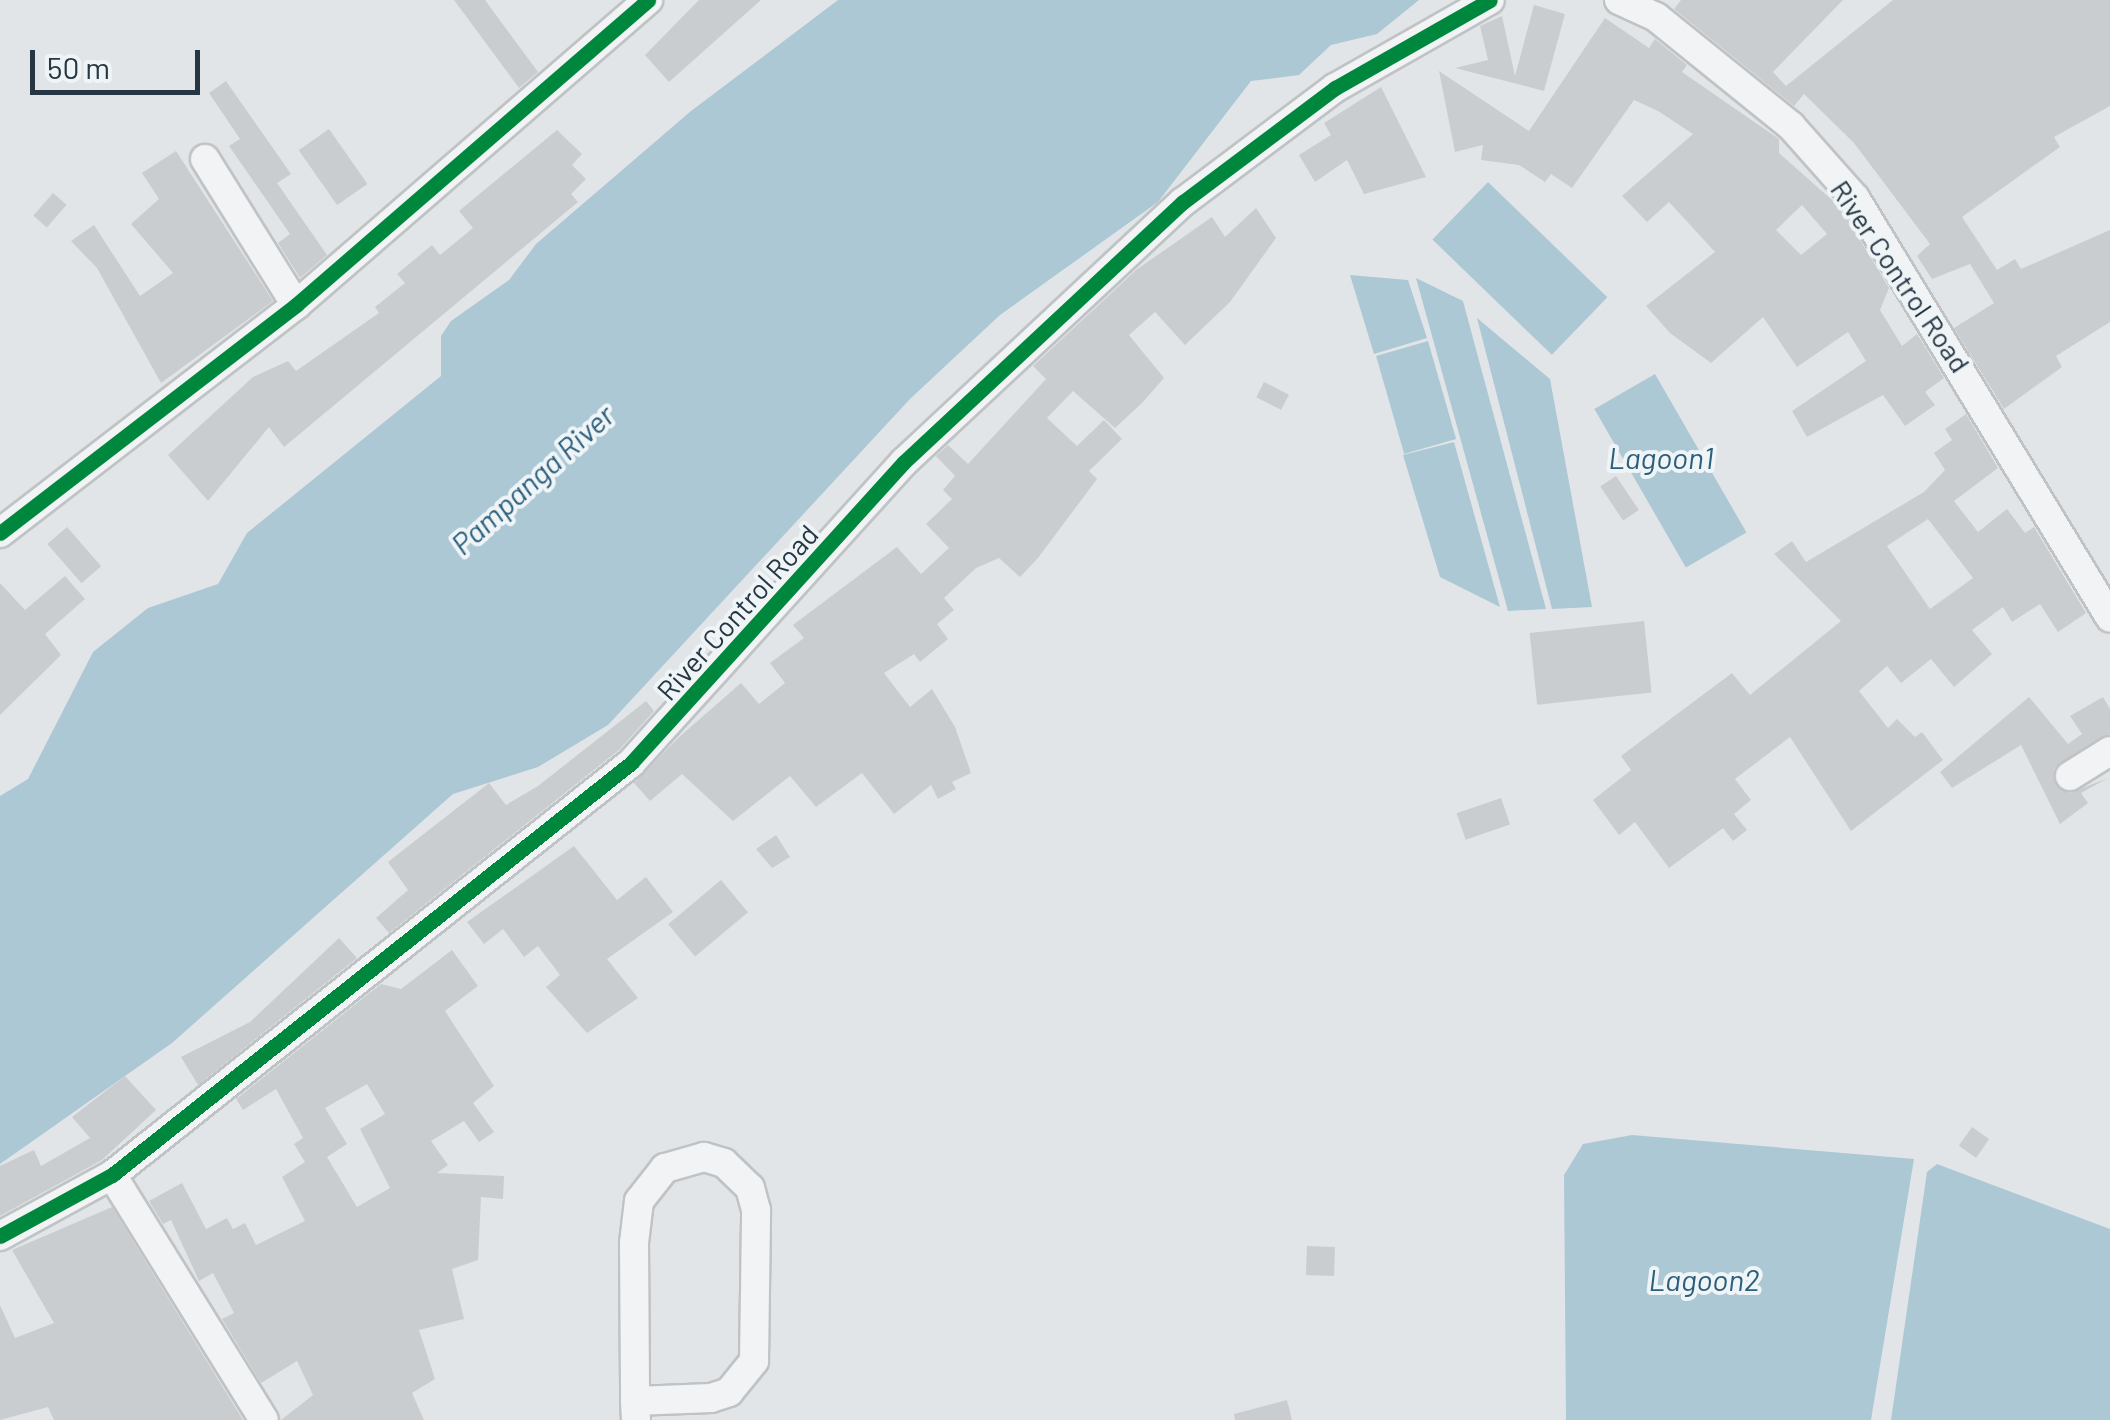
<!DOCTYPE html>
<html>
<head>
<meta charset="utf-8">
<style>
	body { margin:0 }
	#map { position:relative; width:2110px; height:1420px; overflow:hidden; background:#e2e5e7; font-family:Barlow,sans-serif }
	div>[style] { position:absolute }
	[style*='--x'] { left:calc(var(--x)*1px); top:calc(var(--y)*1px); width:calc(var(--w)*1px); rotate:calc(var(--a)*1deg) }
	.water>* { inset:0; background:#adc8d5; transform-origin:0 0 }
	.building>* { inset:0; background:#cacdd0; transform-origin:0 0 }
	.roads { filter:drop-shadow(2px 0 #c0c3c5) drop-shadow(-2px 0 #c0c3c5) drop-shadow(0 2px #c0c3c5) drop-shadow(0 -2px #c0c3c5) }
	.minor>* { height:28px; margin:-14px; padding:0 14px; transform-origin:14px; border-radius:14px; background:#f1f3f4 }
	.cycleway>* { height:15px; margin:-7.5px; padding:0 7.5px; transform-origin:7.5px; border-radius:7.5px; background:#00873e }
	span { translate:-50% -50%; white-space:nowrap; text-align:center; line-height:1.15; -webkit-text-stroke:8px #eff4f7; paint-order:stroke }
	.street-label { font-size:28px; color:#263643 }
	.water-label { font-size:30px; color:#2c5f7b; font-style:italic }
	.scale { position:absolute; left:30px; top:50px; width:170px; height:45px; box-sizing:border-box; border:5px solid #263643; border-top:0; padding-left:12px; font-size:30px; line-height:35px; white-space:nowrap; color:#263643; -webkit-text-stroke:8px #eff4f7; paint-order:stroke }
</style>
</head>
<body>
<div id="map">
	<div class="water">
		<div style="clip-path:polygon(838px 0,1419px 0,1377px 34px,1331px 45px,1299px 75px,1251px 81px,1158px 202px,1000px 315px,910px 399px,608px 725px,538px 767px,453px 794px,172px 1043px,0 1164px,0 796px,28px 779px,93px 652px,148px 608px,218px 584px,247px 533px,441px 376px,441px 336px,451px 321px,509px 280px,536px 244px,691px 111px)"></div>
		<div style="left:1488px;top:182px;width:166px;height:80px;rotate:44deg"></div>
		<div style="clip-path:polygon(1350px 275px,1408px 280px,1427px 338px,1374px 354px)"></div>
		<div style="clip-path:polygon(1416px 278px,1463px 301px,1546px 609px,1508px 611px)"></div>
		<div style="clip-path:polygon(1477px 318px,1550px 379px,1592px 607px,1552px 609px)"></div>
		<div style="left:1428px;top:341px;width:102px;height:54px;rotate:74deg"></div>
		<div style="left:1655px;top:374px;width:183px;height:70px;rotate:60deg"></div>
		<div style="clip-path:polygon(1454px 442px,1500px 607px,1440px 577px,1403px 455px)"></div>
		<div style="clip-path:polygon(1632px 1135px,1914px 1159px,1871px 1420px,1566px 1420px,1564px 1175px,1583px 1144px)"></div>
		<div style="clip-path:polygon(1937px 1164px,2110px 1229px,2110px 1420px,1891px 1420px,1927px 1172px)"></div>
	</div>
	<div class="building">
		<div style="clip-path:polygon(454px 0,485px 0,538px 72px,519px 88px)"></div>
		<div style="clip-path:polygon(699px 0,761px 0,669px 82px,645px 55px)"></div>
		<div style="clip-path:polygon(1681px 0,1843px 0,1773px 72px,1786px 86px,1893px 0,2110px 0,2110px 106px,2054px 137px,2060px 147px,1962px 217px,1997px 270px,2015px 259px,2021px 269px,2110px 230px,2110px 322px,2056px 356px,2062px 367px,2004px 409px,1954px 328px,1994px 303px,1970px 264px,1932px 279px,1917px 256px,1930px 244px,1854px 143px,1804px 94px,1794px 106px,1674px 9px)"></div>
		<div style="clip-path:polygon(1534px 5px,1565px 14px,1544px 91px,1455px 68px,1488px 60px,1480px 26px,1502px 16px,1515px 76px)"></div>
		<div style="clip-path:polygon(evenodd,1605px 18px,1649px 48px,1655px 39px,1687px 65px,1682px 72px,1779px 139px,1779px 153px,1841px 208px,1889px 288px,1880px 310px,1902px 346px,1917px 334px,1944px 378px,1925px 392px,1935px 405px,1905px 426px,1883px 395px,1807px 437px,1792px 411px,1866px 361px,1848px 332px,1797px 367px,1763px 317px,1711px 363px,1670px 333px,1646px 306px,1715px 252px,1669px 202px,1647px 222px,1622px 196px,1693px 134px,1658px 111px,1634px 100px,1572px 188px,1551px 174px,1545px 182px,1519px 165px,1481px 160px,1483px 145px,1455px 152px,1439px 71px,1529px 131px,1605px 18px,1802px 205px,1827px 234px,1801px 255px,1776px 230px,1802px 205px)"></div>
		<div style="clip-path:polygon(226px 81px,291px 174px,277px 183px,327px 255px,300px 278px,278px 243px,290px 234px,229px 146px,240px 139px,209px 93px)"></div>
		<div style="clip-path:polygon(1381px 87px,1426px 177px,1364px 194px,1347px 160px,1315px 182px,1299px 155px,1331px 135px,1324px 123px)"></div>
		<div style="left:329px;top:129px;width:67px;height:37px;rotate:55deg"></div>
		<div style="clip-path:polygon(557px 130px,582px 154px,572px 165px,586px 179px,571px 194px,578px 202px,284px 447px,269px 427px,208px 501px,168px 455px,253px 377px,288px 361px,296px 371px,379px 313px,375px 307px,405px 283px,397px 274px,432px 245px,440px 255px,473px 228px,459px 211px)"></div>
		<div style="clip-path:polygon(176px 151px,273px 301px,161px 383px,97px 268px,71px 241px,94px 225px,140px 296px,173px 273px,131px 224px,159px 199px,142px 173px)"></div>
		<div style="left:53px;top:193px;width:18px;height:30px;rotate:41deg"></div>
		<div style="clip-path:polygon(1256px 208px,1276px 238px,1230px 302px,1185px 345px,1155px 312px,1129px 335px,1164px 378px,1142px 403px,1115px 428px,1073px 391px,1047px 418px,1077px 446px,1104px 420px,1122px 439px,1089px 471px,1097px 479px,1038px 558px,1020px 577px,999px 558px,976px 568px,944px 598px,954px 610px,937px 624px,948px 639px,920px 662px,914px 654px,884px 673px,910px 707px,932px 689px,955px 727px,971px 773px,952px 782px,956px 789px,938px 799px,931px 785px,894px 814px,862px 773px,816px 807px,790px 776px,733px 821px,682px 774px,650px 801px,634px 783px,678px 738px,741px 683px,759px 704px,785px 683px,770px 663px,804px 638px,793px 625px,897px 547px,921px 574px,949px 548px,926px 524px,952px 499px,943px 490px,955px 476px,936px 456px,948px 445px,968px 464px,1046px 379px,1033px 366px,1136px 270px,1212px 217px,1225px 237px)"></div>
		<div style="left:1264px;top:382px;width:28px;height:17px;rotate:27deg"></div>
		<div style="clip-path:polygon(evenodd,1966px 414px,1998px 468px,1954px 501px,1978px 532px,2007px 509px,2025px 533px,2034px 527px,2086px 613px,2058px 632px,2040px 604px,2012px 622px,2003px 607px,1972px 630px,1992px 654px,1954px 687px,1931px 659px,1901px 683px,1887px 666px,1859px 691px,1888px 728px,1897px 719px,1915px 737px,1922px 732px,1943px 760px,1851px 831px,1790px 737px,1735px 779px,1751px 800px,1734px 814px,1747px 830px,1733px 841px,1723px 828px,1669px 868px,1635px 822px,1619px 835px,1593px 800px,1631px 770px,1621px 756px,1732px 673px,1750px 695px,1841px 621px,1774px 554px,1792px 541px,1806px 562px,1924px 492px,1945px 470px,1934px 453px,1952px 440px,1945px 429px,1966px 414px,1928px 519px,1973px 578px,1930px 609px,1887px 546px,1928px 519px)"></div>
		<div style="left:1616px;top:476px;width:41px;height:19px;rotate:56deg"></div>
		<div style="left:67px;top:527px;width:52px;height:26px;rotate:49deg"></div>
		<div style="clip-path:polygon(65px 576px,85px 599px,45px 634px,61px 655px,0 715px,0 583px,25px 610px)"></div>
		<div style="left:1644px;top:621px;width:72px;height:115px;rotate:84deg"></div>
		<div style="clip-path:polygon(2029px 697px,2068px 744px,2082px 734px,2070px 716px,2103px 697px,2110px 709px,2110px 734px,2054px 769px,2056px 786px,2070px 793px,2108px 778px,2081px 793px,2088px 803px,2060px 824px,2021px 745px,1952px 788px,1940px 772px)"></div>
		<div style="clip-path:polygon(646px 701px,654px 711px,619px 750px,389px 933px,376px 918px,408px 890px,388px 862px,489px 783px,506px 805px,538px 786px)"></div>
		<div style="left:1501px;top:798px;width:28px;height:47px;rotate:71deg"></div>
		<div style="clip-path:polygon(776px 835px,790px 857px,772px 868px,756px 849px)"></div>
		<div style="clip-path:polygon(574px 846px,617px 900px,646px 877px,673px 912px,607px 959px,638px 998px,587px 1033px,546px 987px,560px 975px,538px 946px,524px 957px,503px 929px,484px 944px,467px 922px)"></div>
		<div style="left:721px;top:880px;width:42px;height:69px;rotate:50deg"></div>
		<div style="clip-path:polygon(339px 938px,357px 958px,198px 1085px,181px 1057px,250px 1022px)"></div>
		<div style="clip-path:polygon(evenodd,452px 950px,478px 986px,445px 1011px,494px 1086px,473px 1103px,494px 1132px,479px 1142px,464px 1121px,431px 1141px,448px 1165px,437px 1173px,504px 1176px,503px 1199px,481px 1197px,478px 1260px,452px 1269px,464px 1319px,419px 1330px,435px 1379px,412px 1393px,424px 1420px,281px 1420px,313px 1395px,297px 1361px,261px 1383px,222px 1319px,234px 1313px,213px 1273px,199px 1281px,171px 1220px,163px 1224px,149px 1201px,182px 1183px,206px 1229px,227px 1218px,233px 1229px,245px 1223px,256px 1245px,305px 1221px,282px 1177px,305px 1162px,294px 1144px,303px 1138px,276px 1089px,243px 1110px,236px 1099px,381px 984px,401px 989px,452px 950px,367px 1084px,385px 1114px,360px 1129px,390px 1188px,357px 1207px,327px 1157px,347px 1144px,325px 1108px,367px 1084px)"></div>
		<div style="clip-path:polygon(125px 1076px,156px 1110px,102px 1160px,0 1216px,0 1166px,34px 1150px,41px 1166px,90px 1138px,72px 1117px)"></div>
		<div style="left:1972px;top:1127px;width:21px;height:23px;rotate:35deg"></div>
		<div style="clip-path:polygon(112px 1207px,243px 1420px,54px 1420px,48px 1407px,0 1420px,0 1305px,15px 1338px,54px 1323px,12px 1250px)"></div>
		<div style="left:1307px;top:1246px;width:28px;height:29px;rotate:2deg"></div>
		<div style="clip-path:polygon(1287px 1400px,1292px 1420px,1235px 1420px,1234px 1414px)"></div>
	</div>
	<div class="roads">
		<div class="minor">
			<div style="--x:1619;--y:0;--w:41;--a:24.7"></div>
			<div style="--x:1656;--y:17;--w:174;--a:38.9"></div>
			<div style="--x:1791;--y:126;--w:96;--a:48.4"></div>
			<div style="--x:1855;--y:198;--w:491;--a:58.7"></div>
			<div style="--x:205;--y:159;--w:172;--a:58.1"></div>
			<div style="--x:0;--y:533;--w:374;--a:-37.6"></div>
			<div style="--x:296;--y:305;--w:466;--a:-40.9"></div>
			<div style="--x:2070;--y:776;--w:47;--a:-32"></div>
			<div style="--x:112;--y:1175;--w:288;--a:58.2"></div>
			<div style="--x:0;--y:1236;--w:128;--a:-28.6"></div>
			<div style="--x:112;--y:1175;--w:663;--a:-38.44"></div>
			<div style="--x:631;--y:763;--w:406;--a:-47.8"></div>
			<div style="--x:904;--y:462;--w:381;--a:-43"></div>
			<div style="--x:1183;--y:202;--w:190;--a:-36.9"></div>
			<div style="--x:1335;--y:88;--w:178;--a:-29.6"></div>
			<div style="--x:635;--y:1401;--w:76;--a:-2.3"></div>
			<div style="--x:711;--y:1398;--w:19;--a:-18"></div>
			<div style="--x:729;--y:1392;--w:40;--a:-51"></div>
			<div style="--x:754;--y:1361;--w:151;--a:-89.2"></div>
			<div style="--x:756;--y:1210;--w:23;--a:-105"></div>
			<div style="--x:750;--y:1188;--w:36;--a:-136"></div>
			<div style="--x:724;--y:1163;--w:21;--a:-163"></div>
			<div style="--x:704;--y:1157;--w:41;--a:164.2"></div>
			<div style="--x:665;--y:1168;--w:42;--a:128.2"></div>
			<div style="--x:639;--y:1201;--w:42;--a:96.8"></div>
			<div style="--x:634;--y:1243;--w:158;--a:89.6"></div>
			<div style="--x:635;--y:1401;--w:19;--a:87"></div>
		</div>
	</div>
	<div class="cycleway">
		<div style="--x:0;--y:533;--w:374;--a:-37.6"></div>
		<div style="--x:296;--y:305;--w:466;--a:-40.9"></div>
		<div style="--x:0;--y:1236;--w:128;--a:-28.6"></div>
		<div style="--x:112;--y:1175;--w:663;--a:-38.44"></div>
		<div style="--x:631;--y:763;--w:406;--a:-47.8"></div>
		<div style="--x:904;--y:462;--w:381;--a:-43"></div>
		<div style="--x:1183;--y:202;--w:190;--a:-36.9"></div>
		<div style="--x:1335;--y:88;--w:178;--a:-29.6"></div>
	</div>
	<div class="street-label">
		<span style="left:1901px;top:276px;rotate:56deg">River Control Road</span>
		<span style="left:737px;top:612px;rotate:-48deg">River Control Road</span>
	</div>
	<div class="water-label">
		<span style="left:1661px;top:457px">Lagoon1</span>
		<span style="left:532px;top:479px;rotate:-42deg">Pampanga River</span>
		<span style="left:1704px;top:1279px">Lagoon2</span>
	</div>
	<div class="scale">50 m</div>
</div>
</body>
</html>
